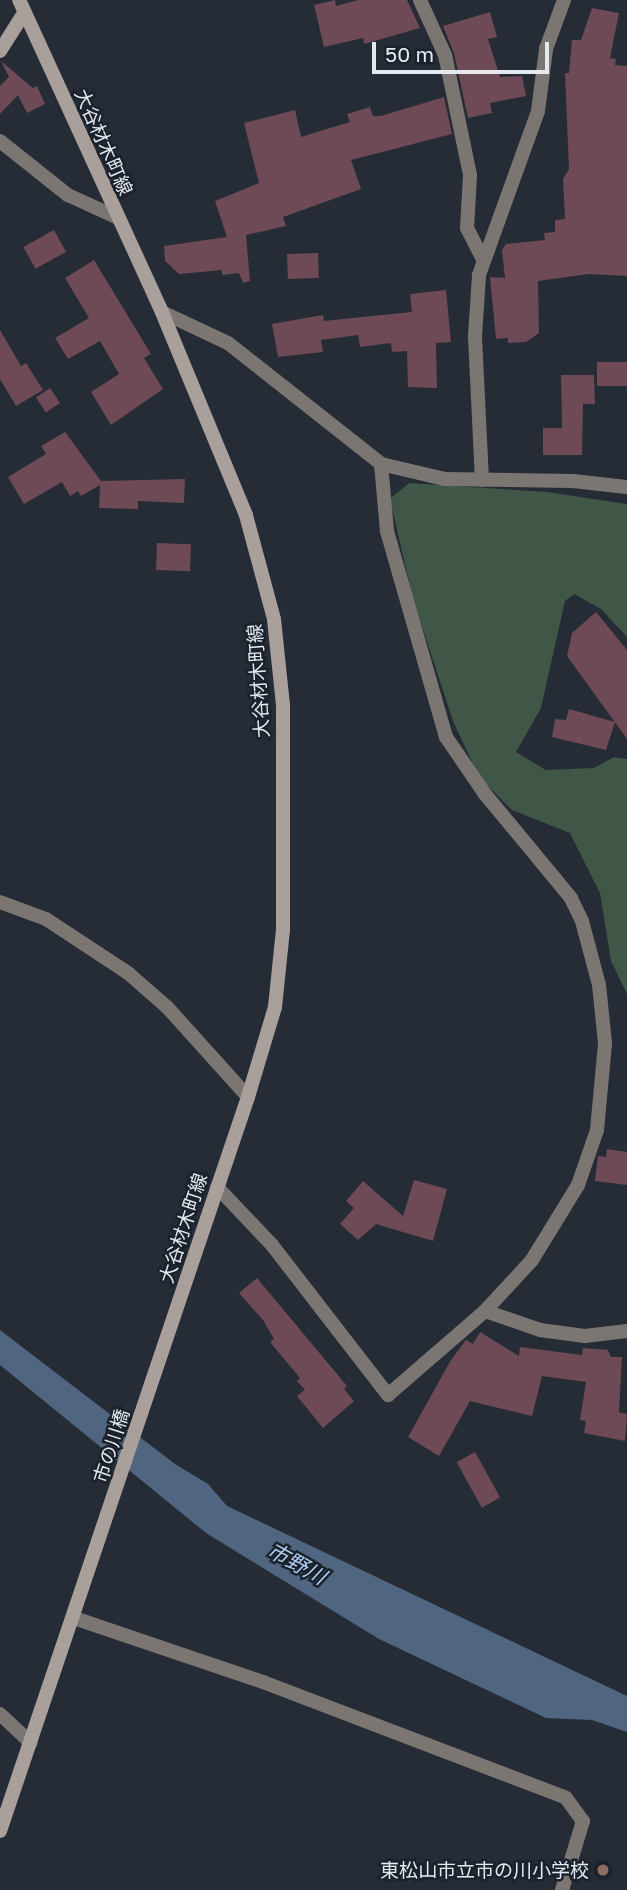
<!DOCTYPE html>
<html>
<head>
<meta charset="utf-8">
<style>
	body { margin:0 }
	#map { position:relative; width:627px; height:1890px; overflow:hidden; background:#252c36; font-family:"Golos Text","Noto Sans JP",sans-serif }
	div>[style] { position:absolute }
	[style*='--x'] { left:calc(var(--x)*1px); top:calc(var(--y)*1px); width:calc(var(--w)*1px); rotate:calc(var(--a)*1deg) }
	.green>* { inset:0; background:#405647 }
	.water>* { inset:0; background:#506680 }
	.building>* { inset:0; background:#6d4a55; transform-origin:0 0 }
	.street>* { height:14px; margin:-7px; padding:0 7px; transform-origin:7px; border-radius:7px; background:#7c7673 }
	.secondary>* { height:14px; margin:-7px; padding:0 7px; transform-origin:7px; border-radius:7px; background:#aaa09b }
	.dots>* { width:19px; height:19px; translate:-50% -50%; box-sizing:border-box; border:4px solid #1b222c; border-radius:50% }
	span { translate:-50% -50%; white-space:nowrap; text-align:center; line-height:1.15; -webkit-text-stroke:5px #1b222c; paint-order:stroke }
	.street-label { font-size:19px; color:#e4e9f0 }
	.poi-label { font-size:19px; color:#e4e9f0 }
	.right { translate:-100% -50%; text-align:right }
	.water-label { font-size:21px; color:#b0cff5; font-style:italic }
	.scale { position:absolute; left:372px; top:42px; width:177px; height:32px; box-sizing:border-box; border:4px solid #e4e9f0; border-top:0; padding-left:9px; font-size:21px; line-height:24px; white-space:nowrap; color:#e4e9f0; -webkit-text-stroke:5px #1b222c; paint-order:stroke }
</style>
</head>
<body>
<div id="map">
	<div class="green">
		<div style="clip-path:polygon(409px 483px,547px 492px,627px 504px,627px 637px,601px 609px,574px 594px,565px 601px,541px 708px,516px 752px,546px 770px,594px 768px,614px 757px,627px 759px,627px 994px,611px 961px,600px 893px,570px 833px,512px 810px,479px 777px,453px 721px,413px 599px,390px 499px)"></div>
	</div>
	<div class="water">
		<div style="clip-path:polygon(0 1330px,175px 1464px,208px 1484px,227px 1506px,627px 1696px,627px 1732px,592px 1720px,546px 1718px,379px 1639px,206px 1533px,0 1365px)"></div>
	</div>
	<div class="building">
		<div style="clip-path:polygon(335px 0,336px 6px,358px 0,407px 0,420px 28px,364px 44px,363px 38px,324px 47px,314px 5px)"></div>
		<div style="clip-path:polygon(592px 8px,619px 13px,610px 58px,616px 59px,615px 65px,627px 66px,627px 276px,589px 274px,538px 281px,539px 333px,526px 342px,508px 343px,508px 338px,496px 339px,490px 277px,505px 278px,502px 250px,506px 244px,545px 240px,544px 233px,555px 232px,555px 220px,565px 219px,563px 179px,569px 169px,565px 73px,569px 73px,572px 40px,581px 40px)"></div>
		<div style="clip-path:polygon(490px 12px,497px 37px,488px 39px,500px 77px,522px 76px,526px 96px,490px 103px,492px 113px,468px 118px,454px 53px,443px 26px)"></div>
		<div style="clip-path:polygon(1px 61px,33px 88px,37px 86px,45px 104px,27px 113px,18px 95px,0 114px,0 86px,9px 77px)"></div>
		<div style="clip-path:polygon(444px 97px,452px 134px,351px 160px,361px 189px,283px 217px,286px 226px,246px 235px,250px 281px,243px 283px,239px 273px,222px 275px,222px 270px,179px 274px,165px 261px,164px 246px,227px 237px,215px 201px,259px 183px,244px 123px,295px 110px,301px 137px,350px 122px,347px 114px,370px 107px,373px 116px,381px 116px)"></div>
		<div style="left:54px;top:230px;width:25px;height:35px;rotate:61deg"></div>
		<div style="left:318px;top:253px;width:25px;height:31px;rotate:88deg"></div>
		<div style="clip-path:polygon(94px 260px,151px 354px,144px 358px,163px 389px,111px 425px,91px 392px,119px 374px,100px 341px,68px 359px,55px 338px,89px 318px,65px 278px)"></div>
		<div style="clip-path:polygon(446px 290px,451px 342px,436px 343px,437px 388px,408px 387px,407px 351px,392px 352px,391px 343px,360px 347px,358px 335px,321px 340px,323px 352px,278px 357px,272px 324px,323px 315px,324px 321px,412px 312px,410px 294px)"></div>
		<div style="clip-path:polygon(0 330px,21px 366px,26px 363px,43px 390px,16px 406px,0 379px)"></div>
		<div style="left:597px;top:362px;width:30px;height:24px"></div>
		<div style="clip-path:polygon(561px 375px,594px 375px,595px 404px,583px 404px,582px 455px,543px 455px,543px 428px,562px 428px)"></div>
		<div style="left:50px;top:388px;width:18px;height:17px;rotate:56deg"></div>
		<div style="clip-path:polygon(65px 432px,101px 481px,185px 479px,184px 503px,138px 501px,138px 509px,99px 508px,100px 485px,81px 496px,78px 491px,70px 496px,62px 482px,24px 504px,8px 477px,46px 454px,41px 446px)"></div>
		<div style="left:157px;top:543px;width:34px;height:27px;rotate:2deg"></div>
		<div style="clip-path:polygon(596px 612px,627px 650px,627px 739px,567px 656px,572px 633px)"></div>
		<div style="clip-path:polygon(569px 709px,615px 722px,606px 750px,552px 737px,555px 719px,566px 720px)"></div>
		<div style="clip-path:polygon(607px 1149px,627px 1152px,627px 1185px,595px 1181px,598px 1156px,606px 1157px)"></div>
		<div style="clip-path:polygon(414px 1180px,447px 1189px,433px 1241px,376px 1224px,358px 1240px,340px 1224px,354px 1208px,346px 1201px,363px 1181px,403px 1216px)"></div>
		<div style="clip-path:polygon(257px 1278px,347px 1386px,344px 1389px,354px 1401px,323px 1428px,297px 1396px,305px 1390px,297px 1381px,300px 1378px,270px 1342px,274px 1339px,263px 1320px,239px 1293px)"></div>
		<div style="clip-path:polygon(480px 1332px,519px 1356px,520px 1347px,582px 1355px,583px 1348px,608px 1350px,611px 1357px,622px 1357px,619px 1412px,627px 1414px,625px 1441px,584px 1433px,586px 1421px,580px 1420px,586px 1382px,542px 1376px,532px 1416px,470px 1401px,439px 1456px,408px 1437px,451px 1360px,466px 1340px,473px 1344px)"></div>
		<div style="left:475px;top:1452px;width:52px;height:21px;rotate:61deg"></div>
	</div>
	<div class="street">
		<div style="--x:420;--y:0;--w:60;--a:65.6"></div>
		<div style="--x:445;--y:55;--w:123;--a:78.2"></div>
		<div style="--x:470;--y:175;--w:53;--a:93.2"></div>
		<div style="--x:467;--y:228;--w:36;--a:63"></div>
		<div style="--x:0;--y:141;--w:87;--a:38.5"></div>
		<div style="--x:68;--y:195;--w:53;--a:24.6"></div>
		<div style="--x:162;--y:312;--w:73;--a:25.2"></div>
		<div style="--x:228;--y:343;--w:195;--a:38.3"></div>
		<div style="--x:381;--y:464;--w:66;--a:13.2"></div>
		<div style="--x:445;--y:479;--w:128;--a:0.9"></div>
		<div style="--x:573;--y:481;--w:54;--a:6.3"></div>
		<div style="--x:482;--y:480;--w:144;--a:-92.8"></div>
		<div style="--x:475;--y:336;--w:61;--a:-86.2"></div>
		<div style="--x:479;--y:275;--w:174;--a:-70.2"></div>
		<div style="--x:538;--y:111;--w:63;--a:-82.6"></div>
		<div style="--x:546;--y:49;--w:52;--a:-69.8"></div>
		<div style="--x:0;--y:902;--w:49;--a:20.3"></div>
		<div style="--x:46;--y:919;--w:98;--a:33.4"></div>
		<div style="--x:128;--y:973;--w:52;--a:41.1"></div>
		<div style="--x:167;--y:1007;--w:121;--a:48"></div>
		<div style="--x:217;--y:1187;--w:80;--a:46.5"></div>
		<div style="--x:272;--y:1245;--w:190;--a:52.3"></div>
		<div style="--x:388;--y:1395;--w:128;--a:-40.9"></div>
		<div style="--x:485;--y:1311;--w:69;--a:-47.3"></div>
		<div style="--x:532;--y:1260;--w:88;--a:-58.5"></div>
		<div style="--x:578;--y:1185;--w:58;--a:-70.9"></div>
		<div style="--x:597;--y:1130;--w:87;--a:-84.7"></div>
		<div style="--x:605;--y:1043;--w:58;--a:-95.9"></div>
		<div style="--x:599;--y:985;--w:66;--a:-104.9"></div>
		<div style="--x:582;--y:921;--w:25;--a:-116"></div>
		<div style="--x:571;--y:898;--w:135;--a:-129.6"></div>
		<div style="--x:485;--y:794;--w:69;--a:-124.4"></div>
		<div style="--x:446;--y:737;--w:214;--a:-106"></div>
		<div style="--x:387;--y:531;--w:67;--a:-95.1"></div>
		<div style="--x:485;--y:1311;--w:58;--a:19.1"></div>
		<div style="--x:540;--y:1330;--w:45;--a:7.6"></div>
		<div style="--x:585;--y:1336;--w:42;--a:-6.8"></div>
		<div style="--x:74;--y:1618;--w:200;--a:18.7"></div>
		<div style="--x:263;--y:1682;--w:324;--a:20.9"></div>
		<div style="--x:566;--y:1798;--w:29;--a:54"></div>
		<div style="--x:583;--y:1821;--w:72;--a:106.9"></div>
		<div style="--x:0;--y:1714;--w:42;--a:43.1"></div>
	</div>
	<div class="secondary">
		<div style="--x:0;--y:51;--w:45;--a:-57.7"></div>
		<div style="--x:0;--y:1831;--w:775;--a:-71.33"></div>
		<div style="--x:248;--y:1097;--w:94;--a:-73.3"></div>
		<div style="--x:275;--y:1007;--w:77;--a:-84.1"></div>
		<div style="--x:283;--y:930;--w:225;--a:-90"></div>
		<div style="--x:283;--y:705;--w:86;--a:-96"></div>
		<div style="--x:274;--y:619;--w:108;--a:-105.1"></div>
		<div style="--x:246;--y:515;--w:220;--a:-112.5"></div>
		<div style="--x:162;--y:312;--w:343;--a:-114.6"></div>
	</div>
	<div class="dots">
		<div style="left:603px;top:1870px;background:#8d6e63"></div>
	</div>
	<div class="street-label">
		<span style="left:104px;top:142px;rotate:66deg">大谷材木町線</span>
		<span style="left:258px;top:681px;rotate:-94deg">大谷材木町線</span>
		<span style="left:183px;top:1228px;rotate:-72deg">大谷材木町線</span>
		<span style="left:111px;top:1446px;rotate:-72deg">市の川橋</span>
	</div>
	<div class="poi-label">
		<span class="right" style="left:589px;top:1870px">東松山市立市の川小学校</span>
	</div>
	<div class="water-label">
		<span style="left:297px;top:1563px;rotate:29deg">市野川</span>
	</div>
	<div class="scale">50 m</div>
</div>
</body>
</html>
